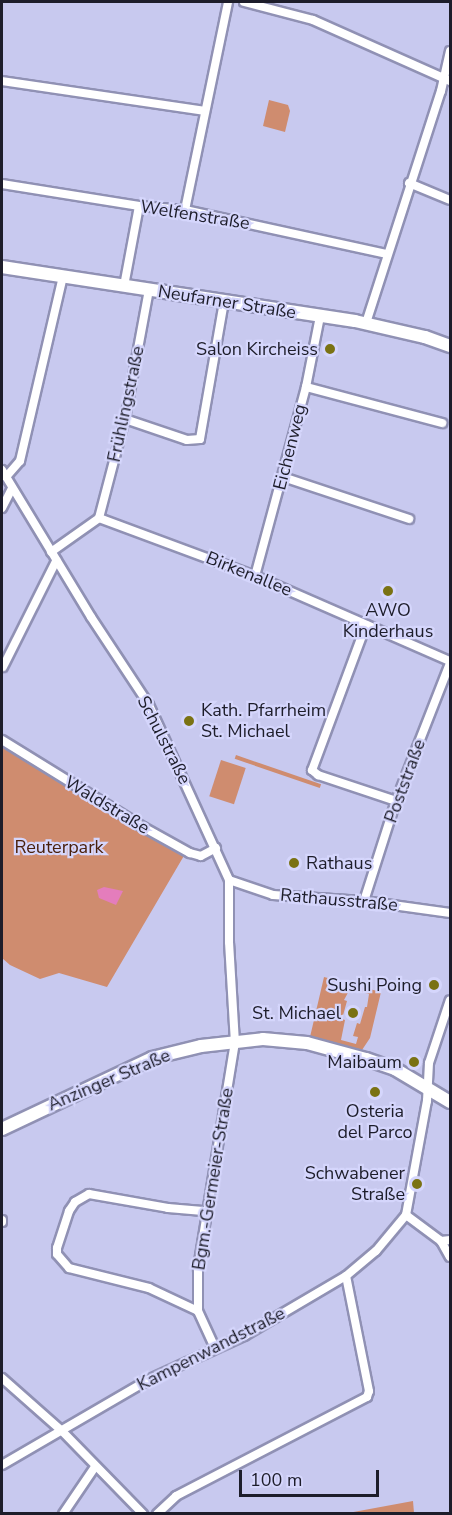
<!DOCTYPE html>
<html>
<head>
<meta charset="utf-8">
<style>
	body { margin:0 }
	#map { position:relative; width:452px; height:1515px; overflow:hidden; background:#c8c9ef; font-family:"Nunito Sans",sans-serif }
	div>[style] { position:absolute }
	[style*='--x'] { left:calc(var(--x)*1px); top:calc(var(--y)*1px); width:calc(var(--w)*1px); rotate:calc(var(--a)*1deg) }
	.green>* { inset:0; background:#cf8c6f; transform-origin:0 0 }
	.water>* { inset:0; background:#e47dbc }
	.roads { filter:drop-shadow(2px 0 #9091b4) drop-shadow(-2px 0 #9091b4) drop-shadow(0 2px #9091b4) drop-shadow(0 -2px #9091b4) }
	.street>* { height:8px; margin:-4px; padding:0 4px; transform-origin:4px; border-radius:4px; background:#fff }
	.secondary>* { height:12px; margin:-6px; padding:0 6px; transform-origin:6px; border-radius:6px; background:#fff }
	.dots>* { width:16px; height:16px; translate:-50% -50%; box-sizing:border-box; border:3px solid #d5d6fc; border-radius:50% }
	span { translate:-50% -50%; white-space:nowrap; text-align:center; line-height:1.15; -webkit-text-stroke:4.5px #d5d6fc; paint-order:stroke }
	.street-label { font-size:18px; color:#1d1d2a }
	.poi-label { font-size:18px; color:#1d1d2a }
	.right { translate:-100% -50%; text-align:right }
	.left { translate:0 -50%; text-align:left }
	.park-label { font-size:18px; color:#49200c }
	.frame { position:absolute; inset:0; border:3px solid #1d1d2a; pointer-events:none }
	.scale { position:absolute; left:239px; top:1470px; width:140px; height:27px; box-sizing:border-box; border:3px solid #1d1d2a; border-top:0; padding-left:8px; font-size:18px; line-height:21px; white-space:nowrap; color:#1d1d2a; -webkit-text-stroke:4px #d5d6fc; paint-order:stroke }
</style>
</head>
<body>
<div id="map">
	<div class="green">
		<div style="clip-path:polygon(269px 100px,288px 105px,290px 111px,285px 132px,263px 126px)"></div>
		<div style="clip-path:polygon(2px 744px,185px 854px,107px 987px,59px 973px,40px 979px,10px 965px,2px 958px)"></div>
		<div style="left:236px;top:755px;width:90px;height:4px;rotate:19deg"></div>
		<div style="left:221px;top:760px;width:26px;height:38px;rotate:18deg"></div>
		<div style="clip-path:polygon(evenodd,324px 977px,381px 992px,370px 1038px,362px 1050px,310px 1037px,324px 977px,350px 989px,369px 994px,367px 1007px,365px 1007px,360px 1024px,357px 1023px,353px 1036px,358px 1037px,356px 1044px,341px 1040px,345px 1020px,342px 1019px,347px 1001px,344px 1000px,350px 989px)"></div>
		<div style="clip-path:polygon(413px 1501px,414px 1513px,348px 1513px)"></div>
	</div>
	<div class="water">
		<div style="clip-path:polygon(104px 887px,123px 891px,116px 905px,99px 898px,97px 890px)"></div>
	</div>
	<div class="roads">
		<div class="street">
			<div style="--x:244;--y:2;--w:71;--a:14.6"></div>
			<div style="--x:313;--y:20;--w:150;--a:24"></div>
			<div style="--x:2;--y:81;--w:205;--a:8.4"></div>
			<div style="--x:409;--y:183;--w:44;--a:22.5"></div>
			<div style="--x:2;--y:184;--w:139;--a:9.1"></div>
			<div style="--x:139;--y:206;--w:46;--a:5"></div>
			<div style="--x:185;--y:210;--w:207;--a:12.3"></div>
			<div style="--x:185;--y:210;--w:212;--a:-78.3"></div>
			<div style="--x:124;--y:286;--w:81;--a:-79.4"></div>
			<div style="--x:366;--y:323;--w:244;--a:-72.1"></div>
			<div style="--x:441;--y:91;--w:41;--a:-77.3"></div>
			<div style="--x:306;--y:387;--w:141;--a:14.8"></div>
			<div style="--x:125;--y:419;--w:65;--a:18.7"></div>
			<div style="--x:187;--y:440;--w:13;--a:-4"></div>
			<div style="--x:200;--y:439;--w:139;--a:-80.1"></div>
			<div style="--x:2;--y:470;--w:172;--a:58.8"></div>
			<div style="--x:91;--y:617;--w:105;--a:56.6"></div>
			<div style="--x:149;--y:705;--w:192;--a:65.4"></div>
			<div style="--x:229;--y:880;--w:62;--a:90"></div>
			<div style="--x:229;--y:942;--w:100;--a:86.6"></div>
			<div style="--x:235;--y:1042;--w:230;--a:99.3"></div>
			<div style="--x:198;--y:1269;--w:42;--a:90"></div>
			<div style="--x:198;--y:1311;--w:41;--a:65.3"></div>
			<div style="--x:6;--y:477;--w:21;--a:-49"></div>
			<div style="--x:20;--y:461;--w:190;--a:-76.9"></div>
			<div style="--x:283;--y:477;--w:133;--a:18.4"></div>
			<div style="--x:2;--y:508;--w:22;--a:-63"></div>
			<div style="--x:99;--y:518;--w:102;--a:-75.3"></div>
			<div style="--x:125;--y:419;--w:131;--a:-79.5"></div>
			<div style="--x:51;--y:552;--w:59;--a:-35.3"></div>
			<div style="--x:99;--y:518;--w:166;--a:20.4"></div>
			<div style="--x:255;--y:576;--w:213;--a:23.6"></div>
			<div style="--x:255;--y:576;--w:196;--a:-74.9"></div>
			<div style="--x:306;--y:387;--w:72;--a:-78.8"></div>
			<div style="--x:366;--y:625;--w:155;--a:110.4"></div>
			<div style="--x:312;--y:770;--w:8;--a:40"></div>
			<div style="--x:318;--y:775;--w:82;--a:18.4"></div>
			<div style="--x:3;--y:667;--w:119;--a:-63.4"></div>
			<div style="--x:2;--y:740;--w:166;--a:31.7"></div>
			<div style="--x:143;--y:827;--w:54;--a:29"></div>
			<div style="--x:190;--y:853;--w:11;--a:15"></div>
			<div style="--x:201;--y:856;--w:17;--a:-28"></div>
			<div style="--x:229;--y:880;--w:46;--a:18.8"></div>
			<div style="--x:273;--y:895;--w:91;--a:3.8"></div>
			<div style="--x:364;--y:901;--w:87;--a:7.9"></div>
			<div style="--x:364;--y:901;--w:105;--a:-72.3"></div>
			<div style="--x:396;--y:801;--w:148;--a:-68.6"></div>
			<div style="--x:406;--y:1215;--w:44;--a:36.6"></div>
			<div style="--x:441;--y:1241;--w:9;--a:-6"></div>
			<div style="--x:2;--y:1222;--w:2;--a:-90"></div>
			<div style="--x:441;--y:1241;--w:18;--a:61"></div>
			<div style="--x:198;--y:1311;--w:54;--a:-154.9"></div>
			<div style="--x:149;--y:1288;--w:82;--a:-166"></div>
			<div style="--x:69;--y:1268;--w:18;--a:-131"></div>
			<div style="--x:57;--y:1254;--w:6;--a:-90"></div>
			<div style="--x:57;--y:1248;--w:39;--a:-72"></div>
			<div style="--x:69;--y:1211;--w:11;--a:-56"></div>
			<div style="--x:75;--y:1202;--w:16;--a:-30"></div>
			<div style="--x:89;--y:1194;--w:80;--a:10"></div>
			<div style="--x:168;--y:1208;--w:38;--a:5"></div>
			<div style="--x:2;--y:1378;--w:80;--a:41.5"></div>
			<div style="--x:62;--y:1431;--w:116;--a:45.7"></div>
			<div style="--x:2;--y:1465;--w:169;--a:-30.2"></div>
			<div style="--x:148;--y:1380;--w:106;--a:-24.6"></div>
			<div style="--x:244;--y:1336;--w:118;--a:-30.5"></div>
			<div style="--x:346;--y:1276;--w:39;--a:-40"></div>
			<div style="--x:376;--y:1251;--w:47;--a:-50.2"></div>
			<div style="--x:406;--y:1215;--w:116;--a:-79.6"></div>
			<div style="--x:427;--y:1101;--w:38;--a:-87"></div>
			<div style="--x:429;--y:1063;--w:66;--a:-71.6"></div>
			<div style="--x:63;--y:1514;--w:57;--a:-55.8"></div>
			<div style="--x:157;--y:1514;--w:26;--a:-43"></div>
			<div style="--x:176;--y:1496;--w:215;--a:-27.4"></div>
			<div style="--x:367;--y:1397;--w:6;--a:-72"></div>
			<div style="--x:369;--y:1391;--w:117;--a:-101.3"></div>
		</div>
		<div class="secondary">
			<div style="--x:2;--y:267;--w:357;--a:8.7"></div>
			<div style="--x:355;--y:321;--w:72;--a:12.9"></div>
			<div style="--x:425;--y:337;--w:27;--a:20"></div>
			<div style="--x:2;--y:1129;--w:166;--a:-25.3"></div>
			<div style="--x:152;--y:1058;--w:50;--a:-13.8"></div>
			<div style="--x:201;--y:1046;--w:62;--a:-6.4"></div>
			<div style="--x:263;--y:1039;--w:44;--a:5.2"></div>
			<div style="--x:307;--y:1043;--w:61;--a:15.2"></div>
			<div style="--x:366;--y:1059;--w:31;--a:19"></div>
			<div style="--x:395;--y:1069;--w:64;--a:31"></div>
		</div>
	</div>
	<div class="dots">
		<div style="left:330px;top:349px;background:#7a7213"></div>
		<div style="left:388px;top:591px;background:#7a7213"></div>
		<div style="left:189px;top:721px;background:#7a7213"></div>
		<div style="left:294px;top:863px;background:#7a7213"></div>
		<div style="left:434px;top:985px;background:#7a7213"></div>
		<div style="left:353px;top:1013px;background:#7a7213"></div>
		<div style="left:414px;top:1062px;background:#7a7213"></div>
		<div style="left:375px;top:1092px;background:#7a7213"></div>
		<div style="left:417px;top:1184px;background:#7a7213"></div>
	</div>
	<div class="street-label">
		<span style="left:195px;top:215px;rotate:9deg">Welfenstraße</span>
		<span style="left:227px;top:302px;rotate:9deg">Neufarner Straße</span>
		<span style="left:126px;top:404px;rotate:-78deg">Frühlingstraße</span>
		<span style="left:290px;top:447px;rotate:-76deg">Eichenweg</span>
		<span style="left:249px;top:574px;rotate:22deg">Birkenallee</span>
		<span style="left:164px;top:740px;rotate:63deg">Schulstraße</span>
		<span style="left:405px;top:781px;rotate:-70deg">Poststraße</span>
		<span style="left:107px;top:805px;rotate:31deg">Waldstraße</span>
		<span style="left:339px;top:900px;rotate:5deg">Rathausstraße</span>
		<span style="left:109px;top:1080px;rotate:-23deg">Anzinger Straße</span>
		<span style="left:213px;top:1179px;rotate:-81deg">Bgm.-Germeier-Straße</span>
		<span style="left:211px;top:1349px;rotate:-27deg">Kampenwandstraße</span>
	</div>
	<div class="poi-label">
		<span class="right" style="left:318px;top:349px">Salon Kircheiss</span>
		<span style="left:388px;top:621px">AWO<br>Kinderhaus</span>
		<span class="left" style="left:201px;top:721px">Kath. Pfarrheim<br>St. Michael</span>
		<span class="left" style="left:306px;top:863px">Rathaus</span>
		<span class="right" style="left:422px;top:985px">Sushi Poing</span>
		<span class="right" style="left:341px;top:1013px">St. Michael</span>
		<span class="right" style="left:402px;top:1062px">Maibaum</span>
		<span style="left:375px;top:1122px">Osteria<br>del Parco</span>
		<span class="right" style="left:405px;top:1184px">Schwabener<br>Straße</span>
	</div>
	<div class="park-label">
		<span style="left:59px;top:847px">Reuterpark</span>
	</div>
	<div class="frame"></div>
	<div class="scale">100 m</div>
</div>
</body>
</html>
